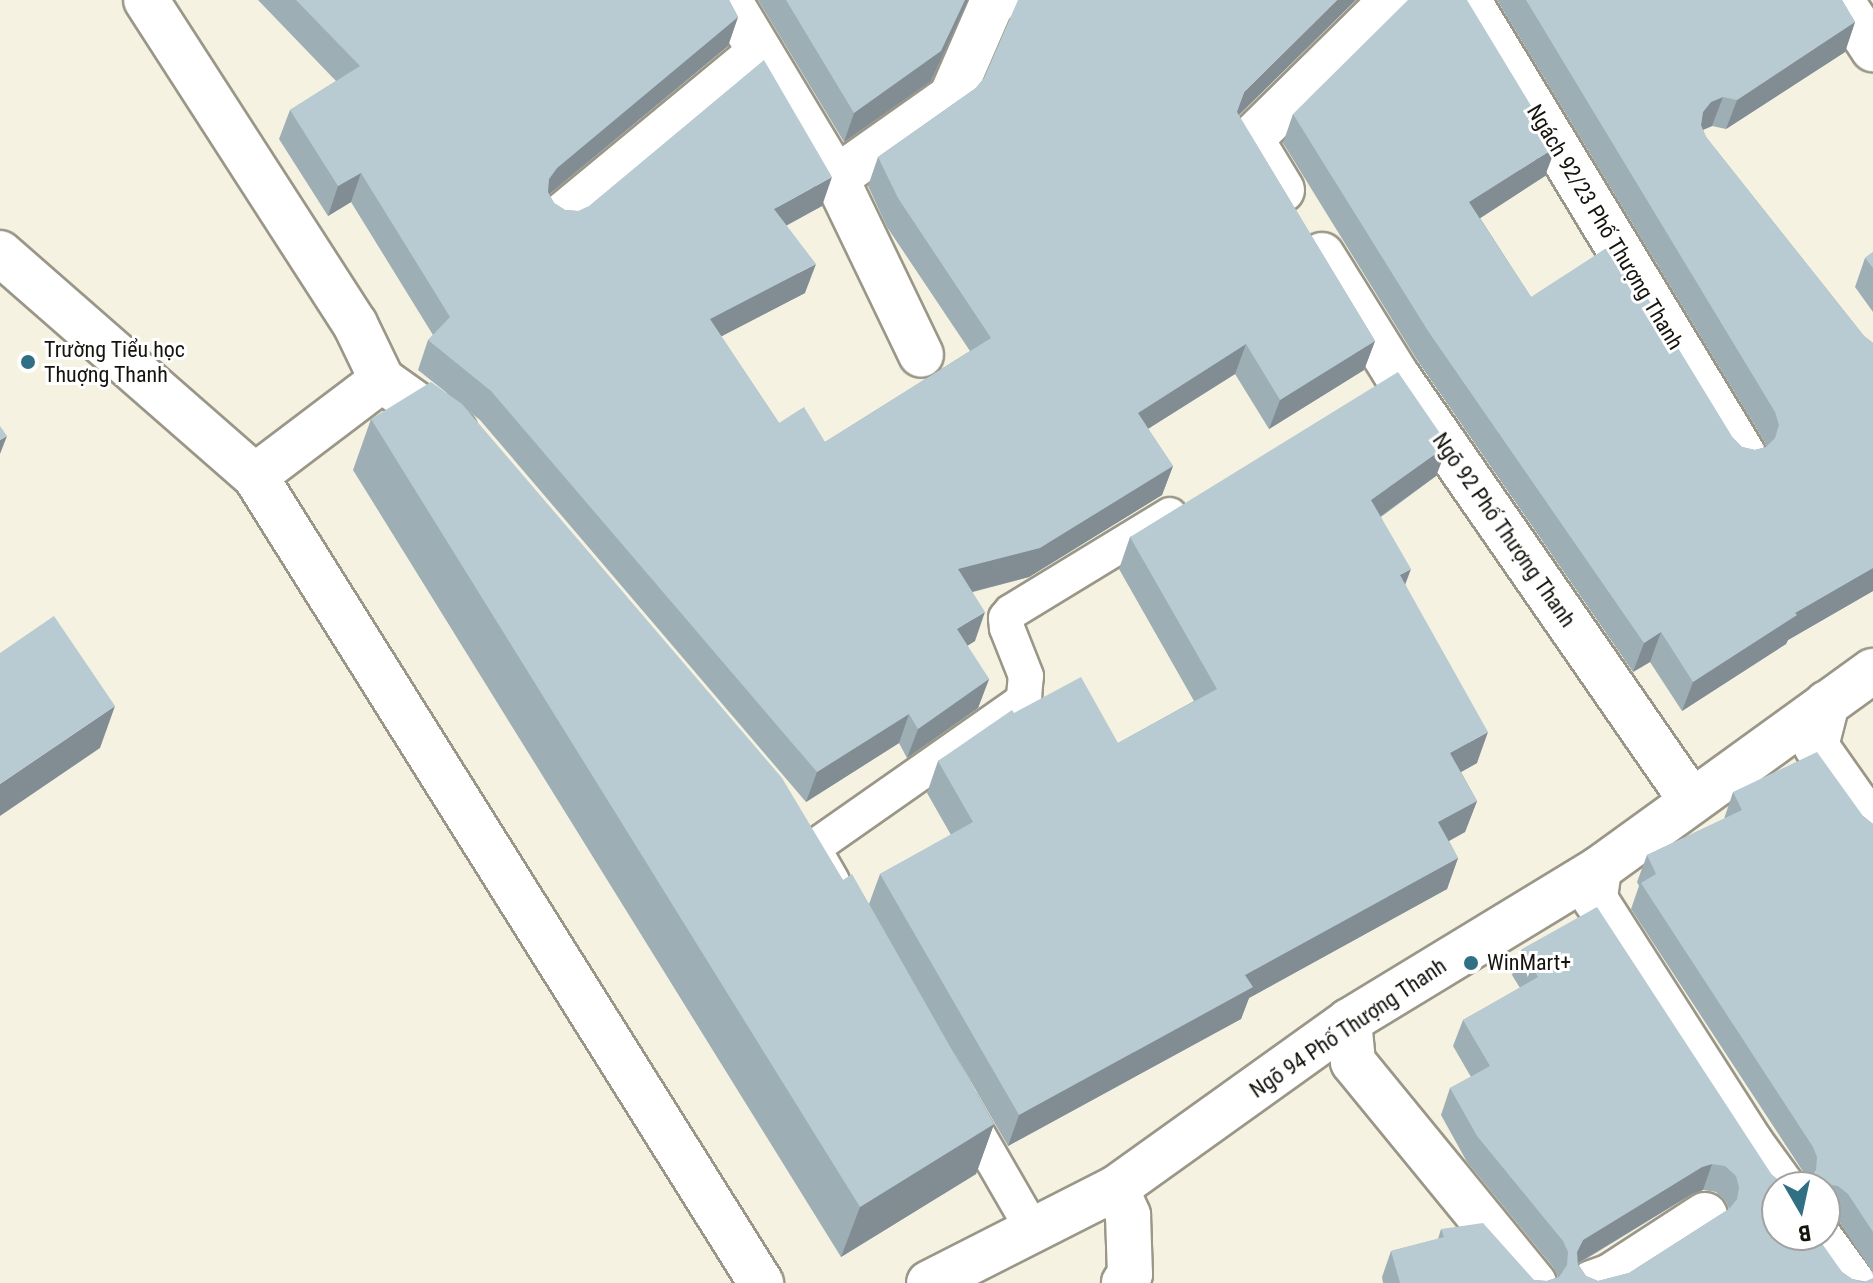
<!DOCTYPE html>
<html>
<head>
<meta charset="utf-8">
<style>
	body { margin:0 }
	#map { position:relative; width:1873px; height:1283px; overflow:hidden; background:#f5f2e1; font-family:"Roboto Condensed",sans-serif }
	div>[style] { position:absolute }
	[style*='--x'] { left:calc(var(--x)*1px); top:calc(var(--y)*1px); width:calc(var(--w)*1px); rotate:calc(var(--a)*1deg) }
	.roads { filter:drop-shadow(2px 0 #9a9788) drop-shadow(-2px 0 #9a9788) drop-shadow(0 2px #9a9788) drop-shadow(0 -2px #9a9788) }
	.lane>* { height:34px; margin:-17px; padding:0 17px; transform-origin:17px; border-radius:17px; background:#fff }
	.street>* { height:44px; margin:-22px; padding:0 22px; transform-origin:22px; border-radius:22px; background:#fff }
	.secondary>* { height:44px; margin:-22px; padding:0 22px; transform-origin:22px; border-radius:22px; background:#fff }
	.wall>* { inset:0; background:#9eaeb5 }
	.shaded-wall>* { inset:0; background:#818d93 }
	.building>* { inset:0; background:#b8cad2 }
	.dots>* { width:22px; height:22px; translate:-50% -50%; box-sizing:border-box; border:4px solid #fff; border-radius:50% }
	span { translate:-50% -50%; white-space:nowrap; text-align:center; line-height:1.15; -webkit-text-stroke:6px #fff; paint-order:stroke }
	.street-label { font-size:22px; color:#14130d }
	.poi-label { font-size:22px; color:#14130d }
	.left { translate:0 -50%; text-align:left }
	.north { position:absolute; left:1761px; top:1171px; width:80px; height:80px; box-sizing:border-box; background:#fff; border:2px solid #a1a19e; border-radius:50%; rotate:171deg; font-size:22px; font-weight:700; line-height:32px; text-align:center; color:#14130d }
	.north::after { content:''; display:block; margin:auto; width:28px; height:36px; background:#306f84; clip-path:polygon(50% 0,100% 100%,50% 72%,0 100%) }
</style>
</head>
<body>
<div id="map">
	<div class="roads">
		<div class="lane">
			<div style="--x:832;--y:881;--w:38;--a:-120"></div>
			<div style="--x:813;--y:848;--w:251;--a:-35"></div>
			<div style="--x:1019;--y:704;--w:9;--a:-54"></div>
			<div style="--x:1024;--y:697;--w:21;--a:-85"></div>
			<div style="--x:1026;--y:676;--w:52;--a:-111.6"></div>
			<div style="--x:1007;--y:628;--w:10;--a:-96"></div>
			<div style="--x:1006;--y:618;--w:8;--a:-50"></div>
			<div style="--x:1011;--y:612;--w:186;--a:-31.4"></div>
			<div style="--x:962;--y:1107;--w:140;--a:60"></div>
		</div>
		<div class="street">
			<div style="--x:146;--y:0;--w:386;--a:57.2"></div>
			<div style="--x:355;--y:324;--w:62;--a:64.3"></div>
			<div style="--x:382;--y:380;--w:90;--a:35.5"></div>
			<div style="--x:729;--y:0;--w:208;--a:59"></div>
			<div style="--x:836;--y:178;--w:141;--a:-35.2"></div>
			<div style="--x:951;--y:97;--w:100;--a:-66.5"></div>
			<div style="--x:991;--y:5;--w:8;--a:-40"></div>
			<div style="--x:1468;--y:0;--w:531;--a:58.8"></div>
			<div style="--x:1841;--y:0;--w:59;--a:56.9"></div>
			<div style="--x:836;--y:178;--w:196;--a:64.3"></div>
			<div style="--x:1282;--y:190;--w:60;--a:-121.3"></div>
			<div style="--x:1251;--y:139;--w:198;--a:-44.6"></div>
			<div style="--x:562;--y:216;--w:257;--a:-39.6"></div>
			<div style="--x:0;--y:253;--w:339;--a:41.2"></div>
			<div style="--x:255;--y:476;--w:953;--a:57.91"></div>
			<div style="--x:1322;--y:255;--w:140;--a:58.1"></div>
			<div style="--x:1396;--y:374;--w:518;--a:55.3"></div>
			<div style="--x:255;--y:476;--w:159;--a:-37.1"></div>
			<div style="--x:1827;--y:703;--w:44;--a:104.3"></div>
			<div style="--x:1816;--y:746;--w:99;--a:54.9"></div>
			<div style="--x:1599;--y:869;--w:30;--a:98"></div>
			<div style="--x:1595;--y:899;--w:290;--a:57.4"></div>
			<div style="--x:1751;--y:1143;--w:54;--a:54"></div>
			<div style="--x:1349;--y:1021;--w:41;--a:84.4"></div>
			<div style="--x:1353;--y:1062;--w:286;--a:50.7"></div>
			<div style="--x:1116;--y:1188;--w:30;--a:66"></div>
			<div style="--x:1128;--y:1215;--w:59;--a:88.1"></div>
			<div style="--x:1130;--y:1274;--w:11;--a:124"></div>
			<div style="--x:1818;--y:1235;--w:59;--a:53.9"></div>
			<div style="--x:1592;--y:1283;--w:20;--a:-20"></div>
			<div style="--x:1611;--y:1276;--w:112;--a:-33"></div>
		</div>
		<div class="secondary">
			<div style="--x:929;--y:1283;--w:210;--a:-26.9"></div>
			<div style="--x:1116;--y:1188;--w:287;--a:-35.6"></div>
			<div style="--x:1349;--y:1021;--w:293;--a:-31.3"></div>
			<div style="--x:1599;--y:869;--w:338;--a:-35.9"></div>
		</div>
	</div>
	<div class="wall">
		<div style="clip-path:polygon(258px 0,729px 0,738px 17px,728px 46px,549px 194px,554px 203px,565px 210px,578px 211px,822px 206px,786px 226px,805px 293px,721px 336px,779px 423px,825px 442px,970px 351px,887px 227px,868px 186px,878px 157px,976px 88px,984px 78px,1239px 116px,1375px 341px,1364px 370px,1269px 429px,1235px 374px,1148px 429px,1173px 466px,1162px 495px,1029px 577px,973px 592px,975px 641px,967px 646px,989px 679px,978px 708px,907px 758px,899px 743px,806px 802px,480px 420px,466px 409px,843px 880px,869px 904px,880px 874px,951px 835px,927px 793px,938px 761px,1014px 713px,1118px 743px,1194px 701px,1119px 569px,1130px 537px,1448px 445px,1436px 476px,1381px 517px,1405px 584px,1477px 763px,1461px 772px,1477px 801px,1465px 832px,1449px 841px,1458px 858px,1447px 889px,1249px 998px,1241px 1019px,1008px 1146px,952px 1049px,994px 1124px,976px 1174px,841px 1257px,353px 470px,371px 419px,447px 393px,418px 370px,428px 340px,433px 335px,351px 202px,328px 216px,279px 139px,290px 110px,336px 81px)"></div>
		<div style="clip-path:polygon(758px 0,968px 0,931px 81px,844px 142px)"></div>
		<div style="clip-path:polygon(1497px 0,1842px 0,1855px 22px,1845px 52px,1726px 129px,1712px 126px,1703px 130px,1706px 137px,1864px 336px,1873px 343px,1873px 591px,1788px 640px,1786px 644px,1682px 711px,1650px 662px,1633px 672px,1417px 360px,1283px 143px,1293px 114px,1545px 176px,1480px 218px,1531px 297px,1733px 438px,1742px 447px,1755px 450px,1766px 447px,1764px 441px)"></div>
		<div style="clip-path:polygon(1873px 252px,1873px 312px,1855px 287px,1865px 258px)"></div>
		<div style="clip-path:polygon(evenodd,1733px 792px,1863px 816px,1873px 824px,1873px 1273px,1838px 1220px,1829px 1213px,1825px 1212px,1825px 1187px,1777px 1187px,1842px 1272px,1852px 1279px,1873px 1283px,1383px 1283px,1382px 1277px,1391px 1251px,1438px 1239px,1441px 1229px,1534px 1280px,1547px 1281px,1558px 1277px,1553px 1267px,1467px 1162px,1441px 1115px,1450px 1088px,1471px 1077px,1453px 1046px,1463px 1020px,1520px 988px,1512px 975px,1522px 949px,1772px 1175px,1783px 1184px,1796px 1185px,1807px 1181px,1804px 1173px,1631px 909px,1639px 886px,1637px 882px,1647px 855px,1724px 819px,1733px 792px,1703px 1190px,1716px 1192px,1726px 1202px,1729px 1209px,1629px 1273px,1598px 1281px,1586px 1276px,1578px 1264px,1692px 1194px,1703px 1190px)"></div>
	</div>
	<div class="shaded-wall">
		<div style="clip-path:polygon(965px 0,968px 0,931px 81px,844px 142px,854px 113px)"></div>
		<div style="clip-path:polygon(1337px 0,1356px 0,1233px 121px,1244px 92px)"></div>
		<div style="clip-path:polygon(738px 17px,728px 46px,546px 197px,549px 179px,557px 168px)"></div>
		<div style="clip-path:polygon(1855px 22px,1845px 52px,1726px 129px,1737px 100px)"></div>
		<div style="clip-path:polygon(1723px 97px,1712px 126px,1700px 131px,1703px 112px,1711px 102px)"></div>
		<div style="clip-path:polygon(1556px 147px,1545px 176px,1459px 232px,1469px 202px)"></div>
		<div style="clip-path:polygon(361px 173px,351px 202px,328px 216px,338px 186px)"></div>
		<div style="clip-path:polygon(832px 177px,822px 206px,763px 238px,774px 209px)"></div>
		<div style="clip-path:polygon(816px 264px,805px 293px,699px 348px,710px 319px)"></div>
		<div style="clip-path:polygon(1375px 341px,1364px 370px,1269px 429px,1280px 400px)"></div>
		<div style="clip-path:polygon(1246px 344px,1235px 374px,1127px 442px,1138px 413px)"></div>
		<div style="clip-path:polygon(7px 436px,0 454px,0 440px)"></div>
		<div style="clip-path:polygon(1448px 445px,1436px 476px,1360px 531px,1371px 500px)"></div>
		<div style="clip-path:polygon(1173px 466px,1162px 495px,1029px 577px,948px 598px,958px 569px)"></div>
		<div style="clip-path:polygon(1873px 568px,1873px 591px,1788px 640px,1786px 644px,1682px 711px,1693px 682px,1795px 613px)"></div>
		<div style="clip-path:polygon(1411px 569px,1399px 601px,1400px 575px)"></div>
		<div style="clip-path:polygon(985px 612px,975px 641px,946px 659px,957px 629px)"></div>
		<div style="clip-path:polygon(1661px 632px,1650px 662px,1633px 672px,1644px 643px)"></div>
		<div style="clip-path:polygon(989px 679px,978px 708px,907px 758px,918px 729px)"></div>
		<div style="clip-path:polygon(115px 706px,100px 748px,0 816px,0 784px)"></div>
		<div style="clip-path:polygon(909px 714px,899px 743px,806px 802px,817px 772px)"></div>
		<div style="clip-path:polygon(1488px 732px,1477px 763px,1438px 785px,1450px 753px)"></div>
		<div style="clip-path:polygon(1477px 801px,1465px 832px,1427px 853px,1438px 822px)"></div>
		<div style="clip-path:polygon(1458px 858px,1447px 889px,1249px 998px,1241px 1019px,1008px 1146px,1019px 1115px,1245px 975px)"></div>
		<div style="clip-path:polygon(994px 1124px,976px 1174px,841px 1257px,860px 1207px)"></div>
		<div style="clip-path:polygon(1712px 1164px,1703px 1190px,1692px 1194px,1573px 1266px,1577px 1252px,1583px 1240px,1702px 1167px)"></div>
	</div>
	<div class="building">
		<div style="clip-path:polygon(296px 0,729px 0,738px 17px,557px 168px,549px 179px,548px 192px,554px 203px,565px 210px,578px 211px,589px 206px,764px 60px,832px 177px,774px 209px,816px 264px,710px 319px,779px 423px,804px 407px,825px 442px,991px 338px,898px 198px,878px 157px,976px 88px,984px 78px,1018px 0,1337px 0,1244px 92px,1237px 112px,1375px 341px,1280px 400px,1246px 344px,1138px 413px,1173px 466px,1040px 548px,958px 569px,985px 612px,957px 629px,989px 679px,918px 729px,909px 714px,817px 772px,491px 391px,428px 340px,450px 317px,361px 173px,338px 186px,290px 110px,360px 66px)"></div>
		<div style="clip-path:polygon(786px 0,965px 0,941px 51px,854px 113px)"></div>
		<div style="clip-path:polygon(1408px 0,1467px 0,1556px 147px,1469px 202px,1531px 297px,1614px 243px,1733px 438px,1742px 447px,1755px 450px,1766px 447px,1775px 438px,1779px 425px,1775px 412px,1526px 0,1842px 0,1855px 22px,1737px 100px,1723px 97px,1711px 102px,1703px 112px,1701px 125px,1706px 137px,1864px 336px,1873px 343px,1873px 568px,1795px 613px,1797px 615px,1693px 682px,1661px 632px,1644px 643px,1428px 331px,1293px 114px)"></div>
		<div style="clip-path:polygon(1873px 252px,1873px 268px,1865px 258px)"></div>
		<div style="clip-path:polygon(1398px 372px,1448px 445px,1371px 500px,1411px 569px,1400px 575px,1488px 732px,1450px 753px,1477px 801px,1438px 822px,1458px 858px,1245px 975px,1253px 987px,1019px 1115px,880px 874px,973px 822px,938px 761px,1012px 710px,1014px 713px,1081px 677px,1118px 743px,1217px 689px,1130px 537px)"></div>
		<div style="clip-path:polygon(431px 382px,462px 404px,782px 778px,843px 880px,852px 874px,994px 1124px,860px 1207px,371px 419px)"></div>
		<div style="clip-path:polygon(0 426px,7px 436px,0 440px)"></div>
		<div style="clip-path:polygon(54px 616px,115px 706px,0 784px,0 653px)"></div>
		<div style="clip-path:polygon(evenodd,1817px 752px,1863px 816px,1873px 824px,1873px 1232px,1848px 1194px,1838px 1186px,1826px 1184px,1817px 1187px,1777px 1187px,1777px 1235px,1816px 1235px,1842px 1272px,1852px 1279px,1864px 1282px,1873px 1278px,1873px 1283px,1400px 1283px,1391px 1251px,1444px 1237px,1441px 1229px,1483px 1223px,1534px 1280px,1547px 1281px,1559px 1277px,1567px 1265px,1568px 1252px,1563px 1241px,1477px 1136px,1450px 1088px,1490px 1066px,1463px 1020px,1538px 977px,1522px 949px,1597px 907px,1772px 1175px,1783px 1184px,1796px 1185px,1807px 1181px,1816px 1170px,1817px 1157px,1813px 1147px,1641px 883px,1656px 874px,1647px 855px,1742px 810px,1733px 792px,1817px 752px,1712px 1164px,1725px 1166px,1736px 1176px,1739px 1187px,1737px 1199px,1729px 1209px,1629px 1273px,1598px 1281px,1586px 1276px,1578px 1265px,1577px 1252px,1583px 1240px,1702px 1167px,1712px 1164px)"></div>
	</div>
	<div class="dots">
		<div style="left:28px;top:362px;background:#306f84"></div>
		<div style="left:1471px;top:963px;background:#306f84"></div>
	</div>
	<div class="street-label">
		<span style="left:1605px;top:227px;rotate:59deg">Ngách 92/23 Phố Thượng Thanh</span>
		<span style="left:1504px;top:530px;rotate:55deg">Ngõ 92 Phố Thượng Thanh</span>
		<span style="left:1348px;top:1028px;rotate:-34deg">Ngõ 94 Phố Thượng Thanh</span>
	</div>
	<div class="poi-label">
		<span class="left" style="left:44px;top:362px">Trường Tiểu học<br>Thuợng Thanh</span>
		<span class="left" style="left:1487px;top:963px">WinMart+</span>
	</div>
	<div class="north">B</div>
</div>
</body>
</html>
